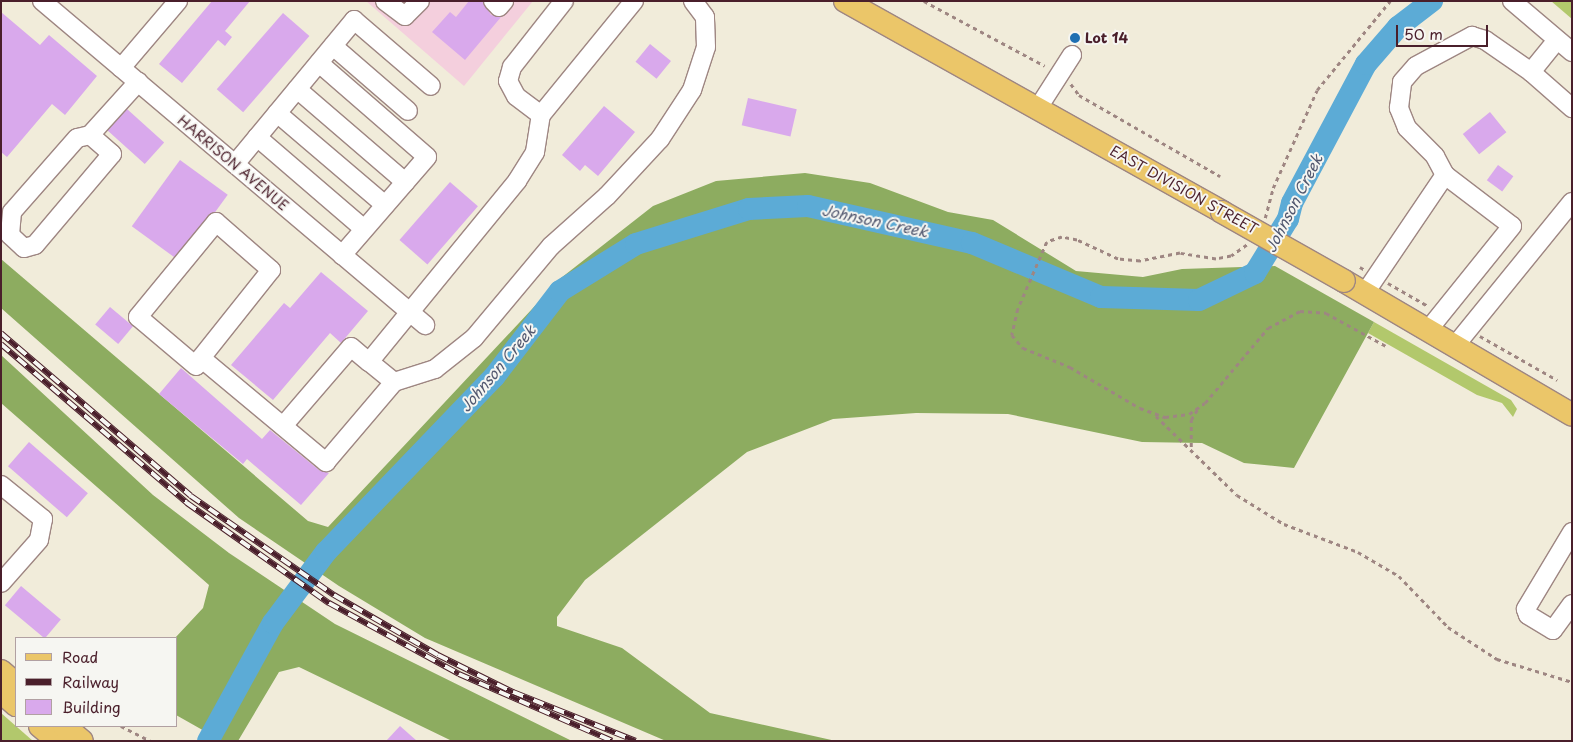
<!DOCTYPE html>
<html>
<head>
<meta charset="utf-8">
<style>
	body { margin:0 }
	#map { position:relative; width:1573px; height:742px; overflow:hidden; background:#f1ecda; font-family:"Playpen Sans",sans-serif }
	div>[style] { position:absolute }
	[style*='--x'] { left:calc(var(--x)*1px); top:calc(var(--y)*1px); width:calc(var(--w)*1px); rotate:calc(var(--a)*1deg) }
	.built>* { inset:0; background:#f4cfdd }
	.green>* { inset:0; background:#b2c86c }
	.forest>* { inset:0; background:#8dac60 }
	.river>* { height:22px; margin:-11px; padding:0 11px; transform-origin:11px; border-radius:11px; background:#5cabd6 }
	.building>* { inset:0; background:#d9a9ec; transform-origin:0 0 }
	.path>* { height:2.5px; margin-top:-1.25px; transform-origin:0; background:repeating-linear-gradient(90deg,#9e8682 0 4px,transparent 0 8px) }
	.roads { filter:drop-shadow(1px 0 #9e8682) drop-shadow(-1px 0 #9e8682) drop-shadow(0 1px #9e8682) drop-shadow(0 -1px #9e8682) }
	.minor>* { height:18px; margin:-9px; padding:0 9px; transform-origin:9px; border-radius:9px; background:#fff }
	.major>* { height:22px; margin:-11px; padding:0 11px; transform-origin:11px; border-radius:11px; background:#ebc669 }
	.rail>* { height:5.5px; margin-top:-2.75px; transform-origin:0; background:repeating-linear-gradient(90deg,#f6f6f2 0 11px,#4a1f2b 0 22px); box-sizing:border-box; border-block:1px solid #4a1f2b }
	.bridges { filter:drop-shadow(1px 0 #9e8682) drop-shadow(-1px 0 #9e8682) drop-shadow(0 1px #9e8682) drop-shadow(0 -1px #9e8682) }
	.major-bridge>* { height:22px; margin:-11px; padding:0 11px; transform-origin:11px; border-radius:11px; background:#ebc669 }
	.dots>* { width:14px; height:14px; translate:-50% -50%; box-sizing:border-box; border:2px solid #f6f6f2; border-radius:50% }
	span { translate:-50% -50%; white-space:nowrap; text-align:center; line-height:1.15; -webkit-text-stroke:4px #f6f6f2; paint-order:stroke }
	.poi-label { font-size:14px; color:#4a1f2b; font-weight:700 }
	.left { translate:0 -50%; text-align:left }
	.street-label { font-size:14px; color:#4a1f2b }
	.water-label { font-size:15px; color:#51576f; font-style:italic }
	.frame { position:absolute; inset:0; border:2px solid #4a1f2b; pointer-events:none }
	.legend { position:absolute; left:15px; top:637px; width:162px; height:90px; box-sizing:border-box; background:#f6f6f2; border:1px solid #b1a0a2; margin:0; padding:6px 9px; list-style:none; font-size:15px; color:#4a1f2b }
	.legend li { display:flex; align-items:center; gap:10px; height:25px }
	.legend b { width:25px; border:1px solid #b1a0a2 }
	.scale { position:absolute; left:1396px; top:25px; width:92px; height:22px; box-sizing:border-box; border:2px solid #4a1f2b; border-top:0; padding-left:6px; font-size:15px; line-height:18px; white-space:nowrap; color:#4a1f2b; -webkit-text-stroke:4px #f6f6f2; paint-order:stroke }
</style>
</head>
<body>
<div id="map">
	<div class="built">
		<div style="clip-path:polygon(366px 1px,533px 1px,464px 86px)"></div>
	</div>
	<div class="green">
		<div style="clip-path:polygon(1551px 1px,1572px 1px,1572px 19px)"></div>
		<div style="clip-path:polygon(1374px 322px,1511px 400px,1517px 409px,1513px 417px,1502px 403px,1477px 395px,1368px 333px)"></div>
		<div style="clip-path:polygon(1px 713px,33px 741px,1px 741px)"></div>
	</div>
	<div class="forest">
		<div style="clip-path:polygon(805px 173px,870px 183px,948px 212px,993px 220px,1076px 271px,1143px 277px,1182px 269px,1275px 266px,1374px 322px,1294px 468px,1244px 463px,1202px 443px,1142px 442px,1008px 414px,916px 413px,833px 419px,747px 452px,585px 580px,557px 617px,557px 626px,622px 648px,710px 713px,836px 741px,666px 741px,425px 638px,339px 586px,239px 518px,1px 308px,1px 259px,308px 521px,328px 527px,561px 278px,653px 206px,716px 181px)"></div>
		<div style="clip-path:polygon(1px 355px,153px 495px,229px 553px,335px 624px,572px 741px,452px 741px,299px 667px,279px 672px,238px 741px,222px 741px,176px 715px,175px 638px,203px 608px,209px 585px,1px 403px)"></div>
	</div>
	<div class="river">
		<div style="--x:208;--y:741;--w:135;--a:-61.2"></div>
		<div style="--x:273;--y:623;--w:89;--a:-53.3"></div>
		<div style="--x:326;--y:552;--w:243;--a:-46.2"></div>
		<div style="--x:494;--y:377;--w:108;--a:-52.5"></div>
		<div style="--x:560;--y:291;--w:89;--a:-31.7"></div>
		<div style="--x:636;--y:244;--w:118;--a:-17.2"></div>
		<div style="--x:749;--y:209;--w:59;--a:-2.9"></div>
		<div style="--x:808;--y:206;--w:168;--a:12.7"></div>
		<div style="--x:972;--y:243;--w:140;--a:22.7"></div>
		<div style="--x:1101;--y:297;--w:98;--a:1.8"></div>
		<div style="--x:1199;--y:300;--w:62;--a:-25.7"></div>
		<div style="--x:1255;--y:273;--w:63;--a:-58.6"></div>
		<div style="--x:1288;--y:219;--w:16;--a:-76"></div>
		<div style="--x:1292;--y:203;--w:157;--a:-62"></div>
		<div style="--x:1366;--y:64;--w:49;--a:-49.1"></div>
		<div style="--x:1398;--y:27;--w:43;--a:-37.4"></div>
	</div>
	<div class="building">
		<div style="clip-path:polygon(212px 1px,250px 1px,225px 31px,232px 37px,225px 46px,218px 40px,182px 83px,159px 64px)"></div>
		<div style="clip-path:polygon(469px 1px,483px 1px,491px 15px,501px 17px,465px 60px,432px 32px,450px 12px,456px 17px)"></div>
		<div style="clip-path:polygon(1px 12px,40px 45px,49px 35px,97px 76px,65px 115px,52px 104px,7px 157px,1px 152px)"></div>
		<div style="left:283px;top:13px;width:35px;height:101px;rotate:41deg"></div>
		<div style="left:650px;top:44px;width:27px;height:23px;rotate:39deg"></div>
		<div style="left:748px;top:98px;width:50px;height:28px;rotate:13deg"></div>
		<div style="clip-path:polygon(604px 106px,635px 132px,598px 176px,585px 165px,580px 171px,562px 155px)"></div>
		<div style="left:127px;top:109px;width:50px;height:29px;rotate:42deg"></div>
		<div style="left:1490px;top:112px;width:26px;height:35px;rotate:51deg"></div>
		<div style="left:180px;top:160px;width:59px;height:82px;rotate:36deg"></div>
		<div style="left:1498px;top:165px;width:19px;height:19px;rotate:36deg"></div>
		<div style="left:450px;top:182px;width:37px;height:77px;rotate:41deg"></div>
		<div style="clip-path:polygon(321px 272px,368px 311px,341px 343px,330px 333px,273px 400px,231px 365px,284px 303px,290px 308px)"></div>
		<div style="left:110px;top:307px;width:30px;height:23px;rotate:40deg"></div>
		<div style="clip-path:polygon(181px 368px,262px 439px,270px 430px,319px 470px,329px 473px,301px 505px,247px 459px,243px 464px,159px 394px)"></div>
		<div style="left:29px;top:442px;width:78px;height:32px;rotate:41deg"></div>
		<div style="left:21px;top:586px;width:52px;height:25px;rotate:40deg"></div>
		<div style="clip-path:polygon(400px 726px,417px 741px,386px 741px)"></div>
	</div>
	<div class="path">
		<div style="--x:924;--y:1;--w:137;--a:28.2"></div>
		<div style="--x:1071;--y:84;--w:14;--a:54"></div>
		<div style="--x:1079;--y:95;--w:163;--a:29.9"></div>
		<div style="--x:1265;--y:218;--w:31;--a:-75"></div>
		<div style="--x:1273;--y:188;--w:107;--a:-65.8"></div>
		<div style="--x:1317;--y:90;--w:115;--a:-50.6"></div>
		<div style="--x:1247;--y:245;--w:19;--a:145"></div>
		<div style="--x:1231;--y:256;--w:15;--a:169"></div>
		<div style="--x:1216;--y:259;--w:36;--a:-171"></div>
		<div style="--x:1180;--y:253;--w:41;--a:168.7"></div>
		<div style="--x:1140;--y:261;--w:22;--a:-175"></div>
		<div style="--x:1118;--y:259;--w:45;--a:-155.1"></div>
		<div style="--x:1077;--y:240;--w:15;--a:-169"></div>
		<div style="--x:1062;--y:237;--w:16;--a:162"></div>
		<div style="--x:1047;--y:242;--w:73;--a:113.4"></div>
		<div style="--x:1018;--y:309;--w:27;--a:103"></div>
		<div style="--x:1012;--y:335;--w:17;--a:50"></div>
		<div style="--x:1023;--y:348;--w:51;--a:22"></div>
		<div style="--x:1070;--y:367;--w:81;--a:30.4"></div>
		<div style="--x:1140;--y:408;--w:27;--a:20"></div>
		<div style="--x:1165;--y:417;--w:24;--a:-7"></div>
		<div style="--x:1189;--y:414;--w:19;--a:-35"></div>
		<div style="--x:1205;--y:403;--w:98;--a:-50"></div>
		<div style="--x:1268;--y:328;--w:36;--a:-28"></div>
		<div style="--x:1300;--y:311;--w:26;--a:4"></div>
		<div style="--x:1326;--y:313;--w:68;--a:28.8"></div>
		<div style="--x:1360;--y:267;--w:6;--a:31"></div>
		<div style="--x:1388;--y:283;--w:46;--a:29.9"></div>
		<div style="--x:1480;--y:336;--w:89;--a:29.7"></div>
		<div style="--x:1156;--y:416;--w:113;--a:44.3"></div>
		<div style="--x:1237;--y:495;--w:55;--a:31.7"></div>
		<div style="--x:1284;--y:524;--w:79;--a:20.7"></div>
		<div style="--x:1358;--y:552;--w:48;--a:30.3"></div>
		<div style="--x:1399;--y:576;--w:71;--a:46.1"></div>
		<div style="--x:1448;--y:627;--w:59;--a:33.1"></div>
		<div style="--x:1497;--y:659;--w:78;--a:17"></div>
		<div style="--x:1191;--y:447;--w:27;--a:-90"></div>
		<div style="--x:1191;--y:420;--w:12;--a:-59"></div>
		<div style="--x:121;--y:726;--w:33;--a:27"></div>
	</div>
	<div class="roads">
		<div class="minor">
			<div style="--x:42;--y:1;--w:502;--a:40.23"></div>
			<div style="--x:385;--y:1;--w:25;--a:37"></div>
			<div style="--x:405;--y:16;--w:21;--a:-45"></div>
			<div style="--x:493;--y:1;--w:8;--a:45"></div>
			<div style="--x:499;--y:7;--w:8;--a:-50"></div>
			<div style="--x:1512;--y:1;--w:79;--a:40.4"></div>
			<div style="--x:333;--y:46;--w:99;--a:40.9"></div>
			<div style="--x:319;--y:63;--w:143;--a:41"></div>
			<div style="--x:427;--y:157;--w:130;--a:130.9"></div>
			<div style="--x:121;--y:68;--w:88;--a:-49.6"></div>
			<div style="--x:1531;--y:72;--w:55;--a:41.3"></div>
			<div style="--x:297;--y:89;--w:143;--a:40.7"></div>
			<div style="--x:1038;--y:108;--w:63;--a:-57.3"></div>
			<div style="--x:277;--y:113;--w:142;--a:40.4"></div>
			<div style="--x:541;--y:115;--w:147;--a:-50.8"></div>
			<div style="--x:90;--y:135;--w:13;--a:167"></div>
			<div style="--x:77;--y:138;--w:98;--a:131.3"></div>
			<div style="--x:12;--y:212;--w:23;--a:95"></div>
			<div style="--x:10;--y:235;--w:19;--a:43"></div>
			<div style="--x:24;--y:248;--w:11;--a:-15"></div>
			<div style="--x:35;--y:245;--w:119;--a:-49.8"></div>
			<div style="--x:112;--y:154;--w:29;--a:-139"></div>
			<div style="--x:90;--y:135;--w:72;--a:-47.8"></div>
			<div style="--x:257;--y:137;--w:141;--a:40.7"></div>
			<div style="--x:235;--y:164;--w:187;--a:-50.4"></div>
			<div style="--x:354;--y:20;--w:101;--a:40.6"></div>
			<div style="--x:1445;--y:175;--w:21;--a:-118"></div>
			<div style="--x:1435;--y:156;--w:40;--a:-135"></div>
			<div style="--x:1407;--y:128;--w:22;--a:-112"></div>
			<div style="--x:1399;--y:108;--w:26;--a:-83"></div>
			<div style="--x:1402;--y:82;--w:21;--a:-49"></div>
			<div style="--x:1416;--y:66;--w:64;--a:-28.2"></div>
			<div style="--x:1472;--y:36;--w:14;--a:17"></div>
			<div style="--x:1485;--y:40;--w:56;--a:34.8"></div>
			<div style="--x:1531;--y:72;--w:41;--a:-50.9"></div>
			<div style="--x:1365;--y:293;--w:143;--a:-55.9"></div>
			<div style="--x:1445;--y:175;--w:84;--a:37.3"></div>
			<div style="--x:1512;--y:226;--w:134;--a:128.9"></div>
			<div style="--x:1454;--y:347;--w:187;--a:-50.9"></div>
			<div style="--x:201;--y:358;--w:9;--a:122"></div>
			<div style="--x:196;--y:366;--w:76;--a:-139.8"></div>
			<div style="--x:138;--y:317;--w:123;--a:-50.6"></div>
			<div style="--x:216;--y:222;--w:73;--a:41.1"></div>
			<div style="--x:271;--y:270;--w:112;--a:128.5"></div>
			<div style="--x:201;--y:358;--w:163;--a:39.8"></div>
			<div style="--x:326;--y:462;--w:105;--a:-49.6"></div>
			<div style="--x:394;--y:382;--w:32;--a:-141"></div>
			<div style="--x:369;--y:362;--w:234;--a:-50.7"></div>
			<div style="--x:517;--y:181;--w:34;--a:-58"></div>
			<div style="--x:535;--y:152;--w:37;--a:-81"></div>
			<div style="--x:541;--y:115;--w:31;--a:-143"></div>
			<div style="--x:516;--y:96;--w:17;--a:-118"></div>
			<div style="--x:508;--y:81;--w:15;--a:-74"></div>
			<div style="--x:512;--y:67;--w:84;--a:-51.8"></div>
			<div style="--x:394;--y:382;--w:43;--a:-17.6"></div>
			<div style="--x:435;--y:369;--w:50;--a:-38.5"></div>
			<div style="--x:474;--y:338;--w:120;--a:-50.1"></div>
			<div style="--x:551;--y:246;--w:75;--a:-41.8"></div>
			<div style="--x:607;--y:196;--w:78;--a:-47.1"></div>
			<div style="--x:660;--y:139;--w:59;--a:-56.9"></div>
			<div style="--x:692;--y:90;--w:45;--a:-72"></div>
			<div style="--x:706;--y:47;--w:30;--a:-92"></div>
			<div style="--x:705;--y:17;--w:20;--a:-127"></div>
			<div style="--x:283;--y:426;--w:104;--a:-49.3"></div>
			<div style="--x:351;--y:347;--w:23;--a:40"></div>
			<div style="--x:1;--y:485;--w:54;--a:39"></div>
			<div style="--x:43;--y:519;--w:21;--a:101"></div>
			<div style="--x:39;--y:540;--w:57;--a:131.5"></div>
			<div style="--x:1572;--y:532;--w:90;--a:120.9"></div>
			<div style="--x:1526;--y:609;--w:6;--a:72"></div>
			<div style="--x:1528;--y:615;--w:29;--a:31"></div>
			<div style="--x:1553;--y:630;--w:32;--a:-54"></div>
		</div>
		<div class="major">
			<div style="--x:845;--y:1;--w:432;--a:29.2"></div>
			<div style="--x:1344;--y:281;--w:264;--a:30.4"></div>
			<div style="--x:1;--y:671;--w:20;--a:41"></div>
			<div style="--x:1;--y:692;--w:20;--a:41"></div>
			<div style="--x:40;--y:726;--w:23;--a:40"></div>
			<div style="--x:64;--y:726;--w:23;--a:40"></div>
		</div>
	</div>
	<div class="rail">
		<div style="--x:1;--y:333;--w:250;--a:40.6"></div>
		<div style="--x:191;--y:496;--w:174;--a:34.7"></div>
		<div style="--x:334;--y:595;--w:120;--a:30"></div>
		<div style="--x:438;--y:655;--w:84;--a:26.3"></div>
		<div style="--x:513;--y:692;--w:132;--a:21.7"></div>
		<div style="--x:1;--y:344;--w:245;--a:40.5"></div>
		<div style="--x:187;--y:503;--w:174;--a:35.2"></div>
		<div style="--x:329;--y:603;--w:148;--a:28.6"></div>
		<div style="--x:459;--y:674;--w:167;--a:23.6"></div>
	</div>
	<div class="bridges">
		<div class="major-bridge">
			<div style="--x:1222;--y:212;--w:140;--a:29.5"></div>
		</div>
	</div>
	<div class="dots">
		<div style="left:1075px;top:38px;background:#1f6fb2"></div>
	</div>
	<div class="poi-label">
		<span class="left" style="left:1085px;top:38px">Lot 14</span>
	</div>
	<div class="street-label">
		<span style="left:233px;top:163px;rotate:40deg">HARRISON AVENUE</span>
		<span style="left:1184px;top:190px;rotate:29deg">EAST DIVISION STREET</span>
	</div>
	<div class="water-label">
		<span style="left:1293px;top:203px;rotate:-63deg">Johnson Creek</span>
		<span style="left:875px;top:220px;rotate:12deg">Johnson Creek</span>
		<span style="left:497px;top:368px;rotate:-50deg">Johnson Creek</span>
	</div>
	<div class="frame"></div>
	<ul class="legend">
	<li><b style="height:6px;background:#ebc669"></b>Road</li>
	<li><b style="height:6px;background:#4a1f2b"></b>Railway</li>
	<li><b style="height:14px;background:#d9a9ec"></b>Building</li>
	</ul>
	<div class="scale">50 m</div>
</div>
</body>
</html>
